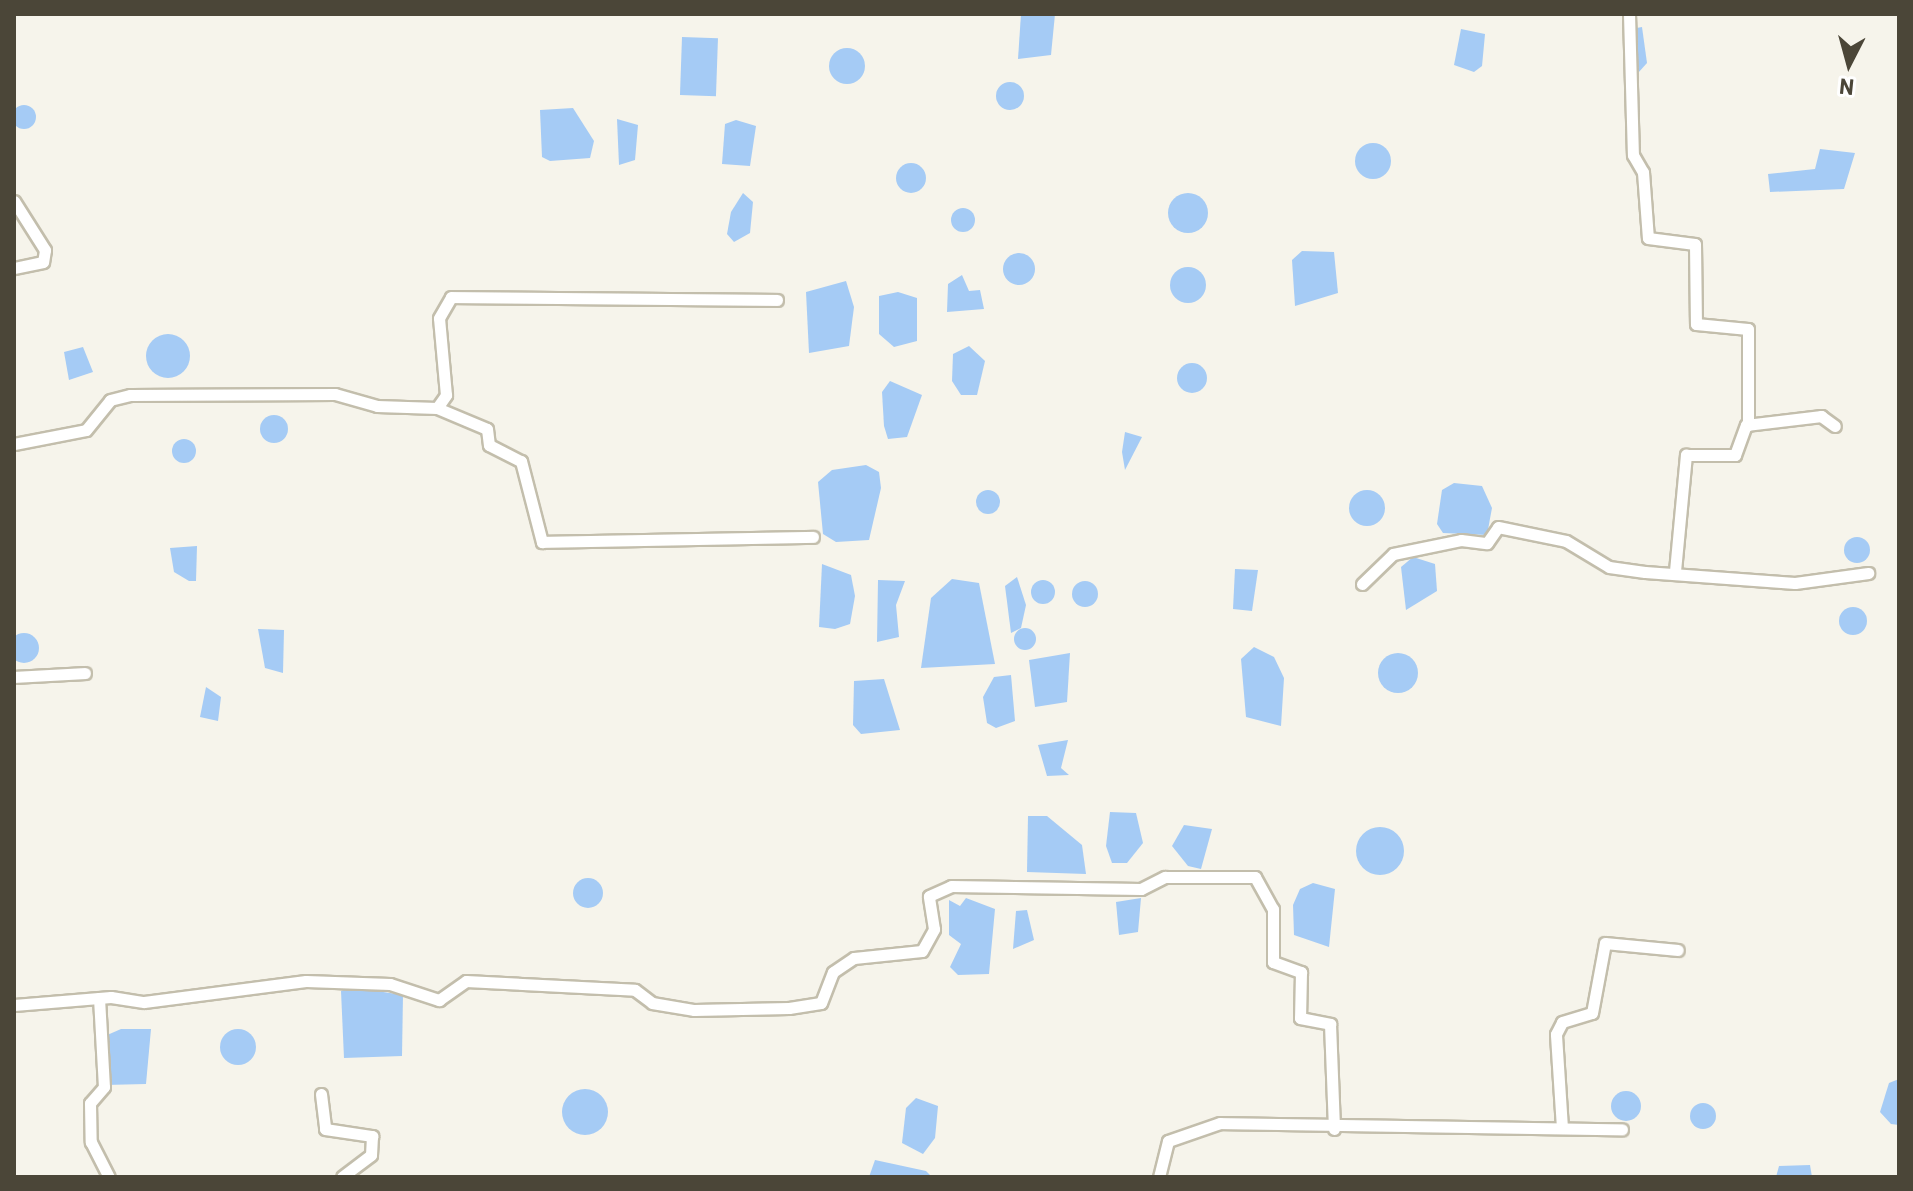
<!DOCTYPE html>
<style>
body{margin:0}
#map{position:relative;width:1913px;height:1191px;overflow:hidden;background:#f6f4eb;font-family:Barlow,sans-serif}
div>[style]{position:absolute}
.water>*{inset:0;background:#a5cbf5;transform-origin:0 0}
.round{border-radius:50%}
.roads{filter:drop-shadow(2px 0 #c3beac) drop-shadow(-2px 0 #c3beac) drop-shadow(0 2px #c3beac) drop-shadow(0 -2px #c3beac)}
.minor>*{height:11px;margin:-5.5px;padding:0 5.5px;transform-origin:5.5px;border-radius:5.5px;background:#fff}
span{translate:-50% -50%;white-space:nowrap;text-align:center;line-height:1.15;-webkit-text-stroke:7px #fff;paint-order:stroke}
.frame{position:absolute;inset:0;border:16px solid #4b4638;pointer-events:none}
.north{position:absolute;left:1809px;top:24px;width:80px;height:80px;-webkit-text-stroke:6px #fff;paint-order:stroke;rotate:186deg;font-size:22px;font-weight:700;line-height:32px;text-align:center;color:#4b4638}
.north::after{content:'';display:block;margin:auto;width:28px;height:36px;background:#4b4638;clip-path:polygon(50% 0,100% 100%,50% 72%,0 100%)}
</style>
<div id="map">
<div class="water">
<div style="clip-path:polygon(1021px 14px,1055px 14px,1051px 55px,1018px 59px)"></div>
<div style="clip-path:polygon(1642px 27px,1647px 63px,1638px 73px,1629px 70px,1631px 29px)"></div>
<div style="clip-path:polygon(1461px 29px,1485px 34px,1482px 66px,1474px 72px,1454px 65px)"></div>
<div style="left:682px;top:37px;width:36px;height:58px;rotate:2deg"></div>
<div class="round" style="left:829px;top:48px;width:36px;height:36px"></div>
<div class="round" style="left:996px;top:82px;width:28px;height:28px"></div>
<div class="round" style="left:12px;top:105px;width:24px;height:24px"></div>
<div style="clip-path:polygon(573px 108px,594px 141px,590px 158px,550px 161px,542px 157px,540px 110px)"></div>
<div style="clip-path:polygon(617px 119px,638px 125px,635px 160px,619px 165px)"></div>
<div style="clip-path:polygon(736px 120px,756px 126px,750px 166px,722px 164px,725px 124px)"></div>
<div class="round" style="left:1355px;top:143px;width:36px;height:36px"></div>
<div style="clip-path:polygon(1820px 149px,1855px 153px,1844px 189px,1770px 192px,1768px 174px,1815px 169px)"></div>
<div class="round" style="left:896px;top:163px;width:30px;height:30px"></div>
<div class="round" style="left:1168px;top:193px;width:40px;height:40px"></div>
<div style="clip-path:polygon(743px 193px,753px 202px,750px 233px,734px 242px,727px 234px,731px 212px)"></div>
<div class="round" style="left:951px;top:208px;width:24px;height:24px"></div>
<div style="clip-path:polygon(1302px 251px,1334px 252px,1338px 293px,1295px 306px,1292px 260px)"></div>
<div class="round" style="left:1003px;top:253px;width:32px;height:32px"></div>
<div class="round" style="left:1170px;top:267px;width:36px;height:36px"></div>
<div style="clip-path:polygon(962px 275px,969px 291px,980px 290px,984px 309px,947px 312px,948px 284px)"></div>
<div style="clip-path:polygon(846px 281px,854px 307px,849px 346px,809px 353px,806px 292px)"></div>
<div style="clip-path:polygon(898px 292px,917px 298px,917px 341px,894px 347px,879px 334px,879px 296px)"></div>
<div class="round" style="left:146px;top:334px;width:44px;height:44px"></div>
<div style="clip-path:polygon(969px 346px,985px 361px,977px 395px,961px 395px,952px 381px,953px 354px)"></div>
<div style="clip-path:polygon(83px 347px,93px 372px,69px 380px,64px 352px)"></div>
<div class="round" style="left:1177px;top:363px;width:30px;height:30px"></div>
<div style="clip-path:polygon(890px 381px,922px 395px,907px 437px,888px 439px,884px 426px,882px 392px)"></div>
<div class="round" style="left:260px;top:415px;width:28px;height:28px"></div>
<div style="clip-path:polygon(1125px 432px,1142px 437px,1125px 470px,1122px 452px)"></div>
<div class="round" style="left:172px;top:439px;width:24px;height:24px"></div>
<div style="clip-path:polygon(866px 465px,879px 472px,881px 488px,869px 540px,836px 542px,823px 534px,818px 482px,832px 470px)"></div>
<div style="clip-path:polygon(1454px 483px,1482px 486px,1492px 508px,1487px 535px,1443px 533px,1437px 524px,1442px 490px)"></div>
<div class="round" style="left:1349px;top:490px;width:36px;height:36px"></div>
<div class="round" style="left:976px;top:490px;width:24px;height:24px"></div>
<div class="round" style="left:1844px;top:537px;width:26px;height:26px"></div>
<div style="clip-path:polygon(197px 546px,196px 581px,189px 581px,174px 572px,170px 548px)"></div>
<div style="clip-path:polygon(1413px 557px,1435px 564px,1437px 591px,1406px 610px,1401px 567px)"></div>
<div style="clip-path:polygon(822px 564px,851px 575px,855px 596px,850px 624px,835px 629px,819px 627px)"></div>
<div style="clip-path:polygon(1235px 569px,1258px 570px,1252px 611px,1233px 609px)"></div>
<div style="clip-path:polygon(1017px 577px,1026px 605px,1021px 628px,1011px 633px,1005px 586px)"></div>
<div style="clip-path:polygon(952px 579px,979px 583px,995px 664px,921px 668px,931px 598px)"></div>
<div style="clip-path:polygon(878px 580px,905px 581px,896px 605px,899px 637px,877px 642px)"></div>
<div class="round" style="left:1031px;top:580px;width:24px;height:24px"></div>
<div class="round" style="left:1072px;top:581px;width:26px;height:26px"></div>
<div class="round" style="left:1839px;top:607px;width:28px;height:28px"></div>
<div class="round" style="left:1014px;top:628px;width:22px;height:22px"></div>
<div style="clip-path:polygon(258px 629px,284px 630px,283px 673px,265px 668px)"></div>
<div class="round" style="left:9px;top:633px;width:30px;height:30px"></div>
<div style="clip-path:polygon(1254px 647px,1274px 657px,1284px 678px,1281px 726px,1246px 717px,1241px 659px)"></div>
<div style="clip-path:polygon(1070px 653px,1067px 702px,1035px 707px,1029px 660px)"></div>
<div class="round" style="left:1378px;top:653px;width:40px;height:40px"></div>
<div style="clip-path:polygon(1011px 675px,1015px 721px,996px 728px,987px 723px,983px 697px,994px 677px)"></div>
<div style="clip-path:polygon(884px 679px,900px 730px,861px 734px,853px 725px,854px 681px)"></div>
<div style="clip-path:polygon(206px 687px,221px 697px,218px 721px,200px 717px)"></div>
<div style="clip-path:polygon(1068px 740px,1061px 768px,1069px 775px,1047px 776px,1038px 745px)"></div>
<div style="clip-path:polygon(1110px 812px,1136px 813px,1143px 843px,1127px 863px,1112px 863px,1106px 846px)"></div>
<div style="clip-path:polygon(1028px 816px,1047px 816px,1082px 845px,1086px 874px,1027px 872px)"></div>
<div style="clip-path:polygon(1184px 825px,1212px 829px,1201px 869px,1188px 866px,1172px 846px)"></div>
<div class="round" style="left:1356px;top:827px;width:48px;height:48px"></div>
<div class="round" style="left:573px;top:878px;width:30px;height:30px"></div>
<div style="clip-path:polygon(1313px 883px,1335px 889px,1329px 947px,1294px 935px,1293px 905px,1300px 889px)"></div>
<div style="clip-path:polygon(966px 898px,995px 909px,989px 974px,958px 975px,950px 967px,961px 944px,949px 935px,949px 900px,960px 906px)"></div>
<div style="clip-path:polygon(1141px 898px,1138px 932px,1119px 935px,1116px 902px)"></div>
<div style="clip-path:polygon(1027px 910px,1034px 940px,1013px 949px,1016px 911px)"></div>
<div style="clip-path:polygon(350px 987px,403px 995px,402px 1056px,344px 1058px,341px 991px)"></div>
<div style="clip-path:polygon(121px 1029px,151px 1029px,146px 1084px,105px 1085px,105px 1036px)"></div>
<div class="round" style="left:220px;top:1029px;width:36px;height:36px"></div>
<div style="clip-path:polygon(1899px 1079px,1899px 1125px,1891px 1124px,1880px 1112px,1889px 1083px)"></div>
<div class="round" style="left:562px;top:1089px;width:46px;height:46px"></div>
<div class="round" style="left:1611px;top:1091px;width:30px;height:30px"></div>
<div style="clip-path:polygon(916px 1098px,938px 1106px,935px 1138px,923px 1154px,902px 1143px,906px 1108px)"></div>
<div class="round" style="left:1690px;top:1103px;width:26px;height:26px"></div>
<div style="clip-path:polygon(875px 1160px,926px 1171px,932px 1177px,869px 1177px)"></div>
<div style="clip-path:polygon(1810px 1165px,1812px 1177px,1776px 1177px,1779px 1166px)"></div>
</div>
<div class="roads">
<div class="minor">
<div style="left:1629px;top:14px;width:141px;rotate:88.4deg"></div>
<div style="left:1633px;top:155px;width:20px;rotate:60deg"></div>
<div style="left:1643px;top:172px;width:66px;rotate:85.7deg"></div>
<div style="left:1648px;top:238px;width:47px;rotate:7.3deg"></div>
<div style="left:1695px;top:244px;width:80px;rotate:89.3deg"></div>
<div style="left:1696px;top:324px;width:52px;rotate:5.5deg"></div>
<div style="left:1748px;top:329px;width:96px;rotate:90deg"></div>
<div style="left:14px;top:201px;width:58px;rotate:57.7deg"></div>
<div style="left:45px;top:250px;width:12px;rotate:99deg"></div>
<div style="left:43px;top:262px;width:30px;rotate:168deg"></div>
<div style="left:437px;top:408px;width:54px;rotate:22.8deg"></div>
<div style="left:487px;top:429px;width:16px;rotate:83deg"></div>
<div style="left:489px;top:445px;width:36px;rotate:27deg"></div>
<div style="left:521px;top:461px;width:84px;rotate:75.5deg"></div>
<div style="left:542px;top:542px;width:271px;rotate:-1.1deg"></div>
<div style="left:14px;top:444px;width:73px;rotate:-11deg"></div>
<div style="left:86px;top:430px;width:38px;rotate:-51deg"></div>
<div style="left:110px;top:400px;width:21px;rotate:-14deg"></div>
<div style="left:130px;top:395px;width:205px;rotate:-0.3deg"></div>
<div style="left:335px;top:394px;width:44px;rotate:15.9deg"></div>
<div style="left:377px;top:406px;width:60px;rotate:1.9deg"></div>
<div style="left:437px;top:408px;width:16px;rotate:-55deg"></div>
<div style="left:446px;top:395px;width:77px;rotate:-95.2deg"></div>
<div style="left:439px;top:318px;width:24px;rotate:-60deg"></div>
<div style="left:451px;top:297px;width:326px;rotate:0.5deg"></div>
<div style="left:1675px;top:571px;width:117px;rotate:-84.6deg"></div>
<div style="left:1686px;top:455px;width:49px"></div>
<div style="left:1735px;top:455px;width:32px;rotate:-70deg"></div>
<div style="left:1746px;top:425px;width:76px;rotate:-6.8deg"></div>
<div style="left:1821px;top:416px;width:17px;rotate:36deg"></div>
<div style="left:1362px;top:584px;width:43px;rotate:-44.1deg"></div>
<div style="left:1393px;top:554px;width:69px;rotate:-11.6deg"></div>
<div style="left:1461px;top:540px;width:26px;rotate:7deg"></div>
<div style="left:1487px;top:543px;width:19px;rotate:-55deg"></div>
<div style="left:1498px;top:527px;width:69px;rotate:11.6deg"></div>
<div style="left:1566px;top:541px;width:50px;rotate:31.2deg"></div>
<div style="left:1609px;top:567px;width:36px;rotate:8deg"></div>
<div style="left:1645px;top:572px;width:150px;rotate:4.2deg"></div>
<div style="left:1795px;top:583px;width:74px;rotate:-7.8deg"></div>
<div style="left:14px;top:677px;width:71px;rotate:-3.2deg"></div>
<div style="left:99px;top:998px;width:89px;rotate:86.8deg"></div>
<div style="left:104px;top:1087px;width:21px;rotate:131deg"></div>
<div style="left:90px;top:1103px;width:39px;rotate:89deg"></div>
<div style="left:91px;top:1142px;width:39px;rotate:63deg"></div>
<div style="left:14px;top:1005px;width:97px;rotate:-4.7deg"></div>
<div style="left:111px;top:997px;width:33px;rotate:9deg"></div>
<div style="left:144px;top:1002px;width:163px;rotate:-7.4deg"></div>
<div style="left:306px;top:981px;width:84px;rotate:2deg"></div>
<div style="left:390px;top:984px;width:52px;rotate:18.1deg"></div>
<div style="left:439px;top:1000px;width:33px;rotate:-35deg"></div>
<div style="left:466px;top:981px;width:169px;rotate:3deg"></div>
<div style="left:635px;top:990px;width:21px;rotate:37deg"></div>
<div style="left:652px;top:1003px;width:43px;rotate:9.5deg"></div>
<div style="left:694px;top:1010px;width:95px;rotate:-1.2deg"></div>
<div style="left:789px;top:1008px;width:32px;rotate:-9deg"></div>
<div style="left:821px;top:1003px;width:33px;rotate:-69deg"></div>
<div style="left:833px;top:972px;width:25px;rotate:-34deg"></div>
<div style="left:854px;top:958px;width:68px;rotate:-5.9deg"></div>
<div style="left:922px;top:951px;width:25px;rotate:-61deg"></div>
<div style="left:934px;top:929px;width:33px;rotate:-99deg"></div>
<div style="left:929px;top:896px;width:24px;rotate:-24deg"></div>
<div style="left:951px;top:886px;width:190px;rotate:0.9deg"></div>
<div style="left:1141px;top:889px;width:27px;rotate:-27deg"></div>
<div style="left:1165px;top:877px;width:90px"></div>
<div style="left:1255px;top:877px;width:37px;rotate:61deg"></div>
<div style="left:1273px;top:909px;width:53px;rotate:90deg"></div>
<div style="left:1273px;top:962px;width:30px;rotate:20deg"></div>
<div style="left:1301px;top:972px;width:46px;rotate:91.2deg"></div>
<div style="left:1300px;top:1018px;width:31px;rotate:11deg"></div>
<div style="left:1330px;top:1024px;width:105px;rotate:87.8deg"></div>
<div style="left:321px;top:1094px;width:35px;rotate:83deg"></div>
<div style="left:325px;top:1129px;width:48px;rotate:8.5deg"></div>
<div style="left:372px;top:1136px;width:19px;rotate:93deg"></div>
<div style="left:371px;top:1155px;width:36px;rotate:143deg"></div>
<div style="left:1562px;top:1128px;width:94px;rotate:-93.7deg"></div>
<div style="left:1556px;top:1034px;width:13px;rotate:-63deg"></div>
<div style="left:1562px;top:1022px;width:31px;rotate:-17deg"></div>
<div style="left:1592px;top:1013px;width:71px;rotate:-79.5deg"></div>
<div style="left:1605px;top:943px;width:73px;rotate:5.5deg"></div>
<div style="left:1159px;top:1177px;width:37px;rotate:-76deg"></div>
<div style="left:1168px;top:1141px;width:55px;rotate:-19.1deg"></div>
<div style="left:1220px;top:1123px;width:402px;rotate:0.9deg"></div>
</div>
</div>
<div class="frame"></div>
<div class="north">N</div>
</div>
